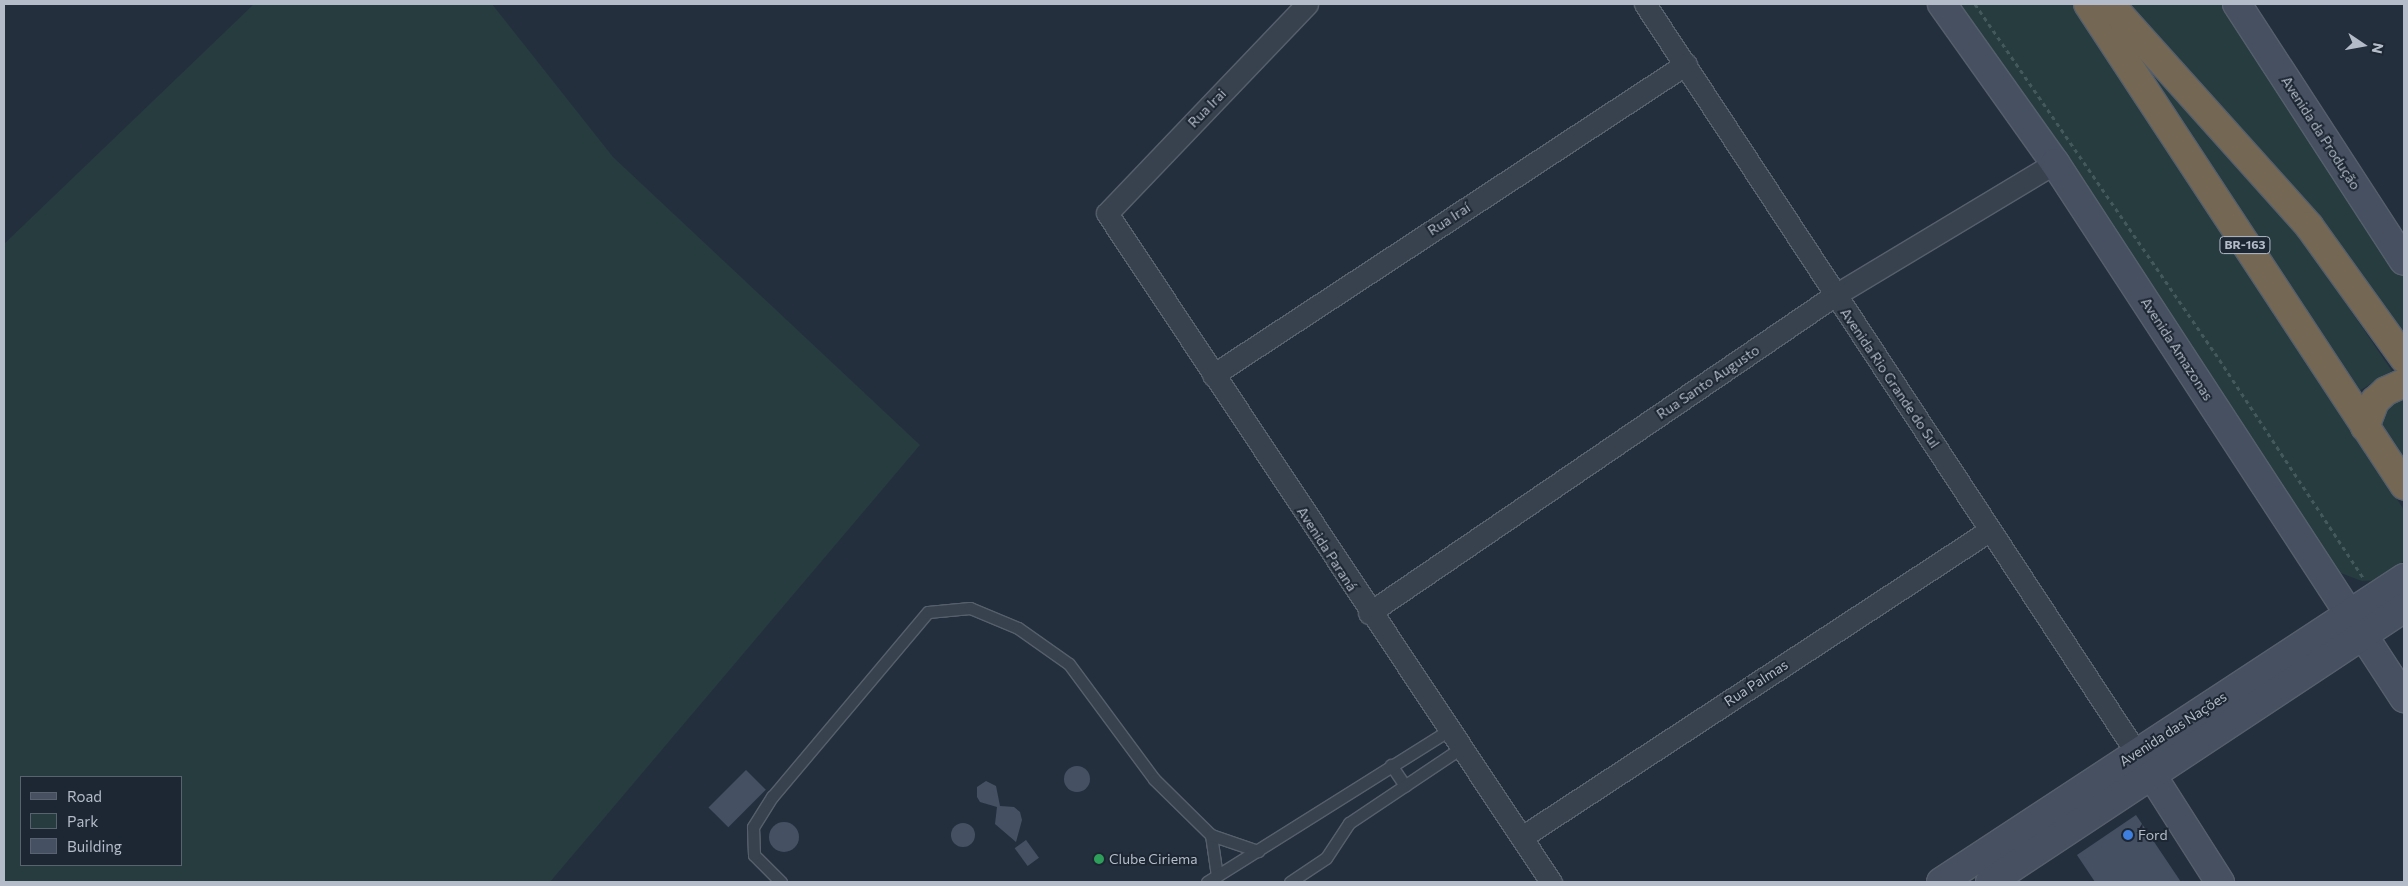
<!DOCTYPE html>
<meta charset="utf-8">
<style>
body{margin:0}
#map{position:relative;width:2408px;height:886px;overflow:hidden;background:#242f3e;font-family:Commissioner,sans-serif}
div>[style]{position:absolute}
.green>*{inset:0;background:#263c3f}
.building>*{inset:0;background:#455162;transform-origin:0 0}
.round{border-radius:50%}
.path>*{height:3px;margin-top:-1.5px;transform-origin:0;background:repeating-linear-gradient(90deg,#44595c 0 4px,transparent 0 8px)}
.roads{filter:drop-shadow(1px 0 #565f6c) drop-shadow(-1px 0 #565f6c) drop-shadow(0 1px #565f6c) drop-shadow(0 -1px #565f6c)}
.lane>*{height:11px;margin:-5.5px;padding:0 5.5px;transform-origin:5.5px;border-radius:5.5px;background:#38414e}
.street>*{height:21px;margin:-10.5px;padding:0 10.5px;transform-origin:10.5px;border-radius:10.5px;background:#38414e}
.secondary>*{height:28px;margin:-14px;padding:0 14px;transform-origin:14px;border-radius:14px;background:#465061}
.highway>*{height:28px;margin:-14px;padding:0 14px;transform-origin:14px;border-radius:14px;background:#746855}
.dots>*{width:14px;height:14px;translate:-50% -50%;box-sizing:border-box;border:2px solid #1d2633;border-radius:50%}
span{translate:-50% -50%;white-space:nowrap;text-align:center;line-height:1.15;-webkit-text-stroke:4px #1d2633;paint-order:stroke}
.shield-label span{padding:1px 4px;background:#1d2633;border:1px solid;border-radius:4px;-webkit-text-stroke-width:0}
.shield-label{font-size:12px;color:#b4bcc9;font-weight:700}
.street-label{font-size:14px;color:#b4bcc9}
.poi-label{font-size:14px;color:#b4bcc9}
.left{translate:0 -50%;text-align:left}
.frame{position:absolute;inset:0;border:5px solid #b4bcc9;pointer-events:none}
.legend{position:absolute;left:20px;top:776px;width:162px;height:90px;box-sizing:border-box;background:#1d2633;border:1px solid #59626f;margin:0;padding:6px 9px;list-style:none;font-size:15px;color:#b4bcc9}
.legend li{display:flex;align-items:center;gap:10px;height:25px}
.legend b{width:25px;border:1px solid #59626f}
.north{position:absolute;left:2338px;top:20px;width:50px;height:50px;-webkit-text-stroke:4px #1d2633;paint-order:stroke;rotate:102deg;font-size:14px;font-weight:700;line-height:20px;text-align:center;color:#b4bcc9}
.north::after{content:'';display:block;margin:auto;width:18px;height:22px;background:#b4bcc9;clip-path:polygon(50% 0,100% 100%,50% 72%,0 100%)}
</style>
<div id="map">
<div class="green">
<div style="clip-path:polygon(evenodd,254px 4px,492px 4px,613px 157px,920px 445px,550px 882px,4px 882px,4px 244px,254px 4px,181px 777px,181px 865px,21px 865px,21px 777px,181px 777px)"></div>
<div style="clip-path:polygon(1959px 4px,2079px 4px,2404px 510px,2404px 560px,2392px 574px,2382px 580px,2362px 581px,2335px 571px,2067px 158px)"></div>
<div style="clip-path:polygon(2128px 4px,2223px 4px,2404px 276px,2404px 345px)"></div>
<div style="clip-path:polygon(2129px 39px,2309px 249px,2392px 371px,2359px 391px,2127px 42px)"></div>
<div style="clip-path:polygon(2404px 393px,2404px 462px,2381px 428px,2381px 415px)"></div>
</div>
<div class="building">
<div class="round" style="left:1064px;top:766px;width:26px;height:26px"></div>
<div style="left:746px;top:770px;width:28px;height:53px;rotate:45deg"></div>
<div style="clip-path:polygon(986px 781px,996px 786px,1000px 806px,1014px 807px,1020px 812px,1022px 820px,1016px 842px,995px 824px,997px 807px,980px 802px,977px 797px,977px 787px)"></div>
<div style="clip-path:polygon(2136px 815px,2181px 882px,2095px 882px,2077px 855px)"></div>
<div class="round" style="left:769px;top:822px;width:30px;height:30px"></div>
<div class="round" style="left:951px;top:823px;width:24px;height:24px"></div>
<div style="left:1026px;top:840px;width:22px;height:14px;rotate:54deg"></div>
</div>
<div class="path">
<div style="left:1975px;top:4px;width:424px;rotate:55.5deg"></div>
<div style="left:2215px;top:353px;width:271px;rotate:56.6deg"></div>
</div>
<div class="roads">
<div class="lane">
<div style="left:1391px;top:765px;width:25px;rotate:56deg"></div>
<div style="left:1211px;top:835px;width:41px;rotate:81.7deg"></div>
<div style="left:781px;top:882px;width:38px;rotate:-135deg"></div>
<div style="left:754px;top:855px;width:28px;rotate:-92deg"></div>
<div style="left:753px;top:827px;width:36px;rotate:-58deg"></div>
<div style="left:772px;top:797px;width:242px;rotate:-49.9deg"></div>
<div style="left:928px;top:612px;width:42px;rotate:-5.4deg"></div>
<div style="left:970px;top:608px;width:52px;rotate:22.6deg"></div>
<div style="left:1018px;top:628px;width:62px;rotate:35.2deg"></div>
<div style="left:1069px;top:664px;width:143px;rotate:53.5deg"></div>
<div style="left:1154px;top:779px;width:80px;rotate:44.5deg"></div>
<div style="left:1211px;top:835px;width:50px;rotate:18.8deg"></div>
<div style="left:1207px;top:882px;width:286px;rotate:-32.1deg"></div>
<div style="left:1290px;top:882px;width:43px;rotate:-33.7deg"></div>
<div style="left:1326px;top:858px;width:42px;rotate:-56.7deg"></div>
<div style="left:1349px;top:823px;width:135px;rotate:-33.8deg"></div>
</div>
<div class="street">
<div style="left:1307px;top:4px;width:289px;rotate:133.7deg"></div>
<div style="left:1107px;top:213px;width:803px;rotate:56.43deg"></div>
<div style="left:1645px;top:4px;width:895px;rotate:56.72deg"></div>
<div style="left:1213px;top:375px;width:566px;rotate:-33.33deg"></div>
<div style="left:1369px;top:613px;width:564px;rotate:-34.31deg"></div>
<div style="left:1835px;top:295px;width:257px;rotate:-31deg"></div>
<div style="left:1522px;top:837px;width:560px;rotate:-33.26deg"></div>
</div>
<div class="secondary">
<div style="left:1942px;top:4px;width:195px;rotate:54.6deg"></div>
<div style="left:2055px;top:163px;width:639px;rotate:56.88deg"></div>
<div style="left:2237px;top:4px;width:306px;rotate:57deg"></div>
<div style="left:2153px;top:777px;width:125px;rotate:57.5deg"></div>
<div style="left:1941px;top:882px;width:554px;rotate:-33.29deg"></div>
<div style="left:1990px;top:882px;width:496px;rotate:-33.5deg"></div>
</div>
<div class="highway">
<div style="left:2088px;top:4px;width:576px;rotate:56.7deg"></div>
<div style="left:2110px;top:4px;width:298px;rotate:48.1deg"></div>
<div style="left:2309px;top:226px;width:163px;rotate:54.3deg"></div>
<div style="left:2365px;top:427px;width:28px;rotate:-69deg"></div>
<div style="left:2375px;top:401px;width:15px;rotate:-42deg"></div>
<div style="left:2386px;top:391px;width:20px;rotate:-24deg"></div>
</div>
</div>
<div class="dots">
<div style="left:2128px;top:835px;background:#3f7fe0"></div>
<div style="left:1099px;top:859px;background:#2e9e5b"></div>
</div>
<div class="shield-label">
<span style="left:2245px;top:245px">BR-163</span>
</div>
<div class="street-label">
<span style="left:1207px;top:108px;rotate:-46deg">Rua Irai</span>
<span style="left:2321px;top:133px;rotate:57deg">Avenida da Produção</span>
<span style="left:1449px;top:219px;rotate:-33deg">Rua Iraí</span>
<span style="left:2177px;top:349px;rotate:57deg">Avenida Amazonas</span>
<span style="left:1890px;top:378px;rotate:56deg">Avenida Rio Grande do Sul</span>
<span style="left:1708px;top:382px;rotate:-34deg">Rua Santo Augusto</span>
<span style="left:1327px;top:549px;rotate:57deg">Avenida Paraná</span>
<span style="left:1756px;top:683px;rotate:-33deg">Rua Palmas</span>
<span style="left:2173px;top:729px;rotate:-33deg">Avenida das Nações</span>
</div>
<div class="poi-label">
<span class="left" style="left:2138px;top:835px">Ford</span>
<span class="left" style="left:1109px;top:859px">Clube Ciriema</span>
</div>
<div class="frame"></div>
<ul class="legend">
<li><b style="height:6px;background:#465061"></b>Road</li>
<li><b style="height:14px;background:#263c3f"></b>Park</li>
<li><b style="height:14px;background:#455162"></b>Building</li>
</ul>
<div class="north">N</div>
</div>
